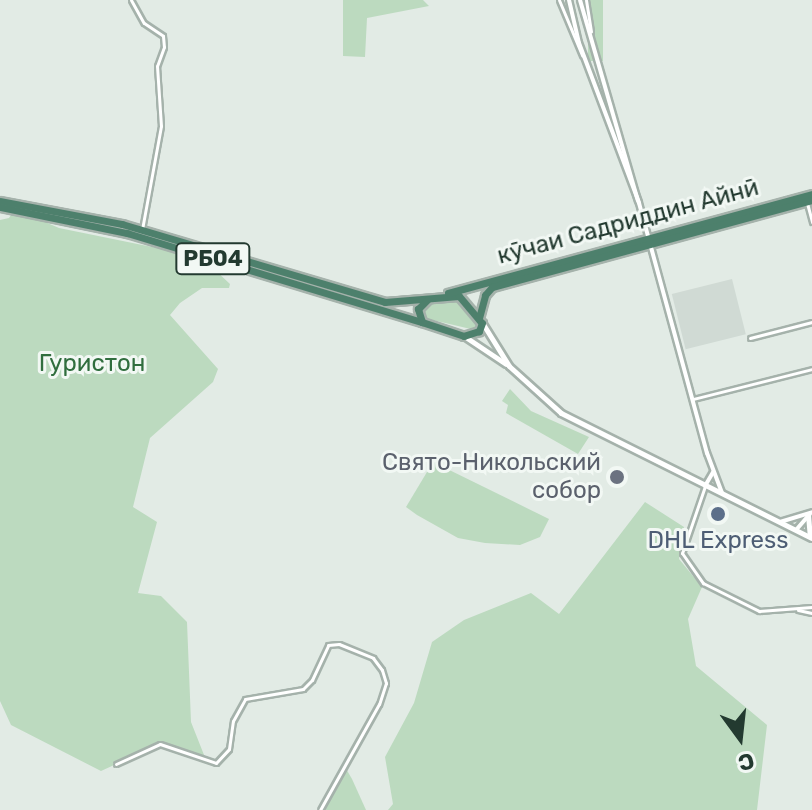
<!DOCTYPE html>
<meta charset="utf-8">
<style>
body{margin:0}
#map{position:relative;width:812px;height:810px;overflow:hidden;background:#e2ebe5;font-family:Rubik,sans-serif}
div>[style]{position:absolute}
.built>*{inset:0;background:#d0dad4;transform-origin:0 0}
.green>*{inset:0;background:#bcdabf;transform-origin:0 0}
.roads{filter:drop-shadow(2px 0 #a5b2ab) drop-shadow(-2px 0 #a5b2ab) drop-shadow(0 2px #a5b2ab) drop-shadow(0 -2px #a5b2ab)}
.minor>*{height:3px;margin:-1.5px;padding:0 1.5px;transform-origin:1.5px;border-radius:1.5px;background:#fff}
.tertiary>*{height:4px;margin:-2px;padding:0 2px;transform-origin:2px;border-radius:2px;background:#fff}
.secondary>*{height:5px;margin:-2.5px;padding:0 2.5px;transform-origin:2.5px;border-radius:2.5px;background:#fff}
.trunk>*{height:7px;margin:-3.5px;padding:0 3.5px;transform-origin:3.5px;border-radius:3.5px;background:#4d806c}
.dots>*{width:22px;height:22px;translate:-50% -50%;box-sizing:border-box;border:4px solid #f2f8f4;border-radius:50%}
span{translate:-50% -50%;white-space:nowrap;text-align:center;line-height:1.15;-webkit-text-stroke:6px #f2f8f4;paint-order:stroke}
.shield-label span{padding:2px 6px;background:#f2f8f4;border:2px solid;border-radius:6px;-webkit-text-stroke-width:0}
.shield-label{font-size:22px;color:#233a30;font-weight:700}
.street-label{font-size:24px;color:#233a30}
.park-label{font-size:24px;color:#306e3e}
.worship-label{font-size:24px;color:#5b616d}
.right{translate:-100% -50%;text-align:right}
.service-label{font-size:24px;color:#4e5e75}
.north{position:absolute;left:700px;top:698px;width:80px;height:80px;-webkit-text-stroke:6px #f2f8f4;paint-order:stroke;rotate:165deg;font-size:22px;font-weight:700;line-height:32px;text-align:center;color:#233a30}
.north::after{content:'';display:block;margin:auto;width:28px;height:36px;background:#233a30;clip-path:polygon(50% 0,100% 100%,50% 72%,0 100%)}
</style>
<div id="map">
<div class="built">
<div style="left:732px;top:279px;width:57px;height:62px;rotate:76deg"></div>
</div>
<div class="green">
<div style="clip-path:polygon(343px 0,423px 0,429px 6px,367px 18px,365px 57px,343px 56px)"></div>
<div style="left:588px;top:0;width:15px;height:61px"></div>
<div style="clip-path:polygon(15px 209px,59px 228px,216px 260px,214px 269px,230px 284px,229px 288px,202px 288px,180px 303px,170px 315px,218px 369px,213px 382px,150px 438px,133px 507px,157px 522px,138px 593px,161px 596px,187px 622px,191px 722px,206px 760px,158px 745px,101px 771px,11px 725px,0 701px,0 220px,9px 218px)"></div>
<div style="clip-path:polygon(455px 297px,478px 322px,475px 330px,424px 318px,424px 304px)"></div>
<div style="clip-path:polygon(510px 389px,531px 411px,589px 437px,578px 454px,506px 413px,508px 405px,502px 401px)"></div>
<div style="clip-path:polygon(433px 462px,549px 519px,540px 537px,520px 545px,485px 543px,458px 538px,417px 515px,406px 507px)"></div>
<div style="clip-path:polygon(645px 502px,684px 527px,679px 559px,702px 587px,688px 619px,696px 666px,767px 725px,757px 810px,388px 810px,393px 804px,385px 757px,414px 703px,432px 642px,464px 620px,531px 593px,559px 614px)"></div>
<div style="clip-path:polygon(345px 767px,352px 779px,366px 810px,324px 810px)"></div>
</div>
<div class="roads">
<div class="minor">
<div style="left:131px;top:0;width:26px;rotate:61deg"></div>
<div style="left:144px;top:23px;width:23px;rotate:34deg"></div>
<div style="left:163px;top:36px;width:11px;rotate:85deg"></div>
<div style="left:164px;top:47px;width:20px;rotate:110deg"></div>
<div style="left:157px;top:66px;width:60px;rotate:86.2deg"></div>
<div style="left:161px;top:126px;width:106px;rotate:100.4deg"></div>
<div style="left:559px;top:0;width:60px;rotate:67.3deg"></div>
<div style="left:586px;top:0;width:32px;rotate:81deg"></div>
<div style="left:807px;top:203px;width:20px;rotate:75deg"></div>
<div style="left:750px;top:338px;width:64px;rotate:-14.5deg"></div>
<div style="left:693px;top:399px;width:123px;rotate:-14.1deg"></div>
<div style="left:705px;top:486px;width:71px;rotate:108.9deg"></div>
<div style="left:682px;top:553px;width:37px;rotate:55deg"></div>
<div style="left:703px;top:583px;width:63px;rotate:26.6deg"></div>
<div style="left:759px;top:611px;width:53px;rotate:-4.3deg"></div>
<div style="left:798px;top:610px;width:14px;rotate:12deg"></div>
<div style="left:116px;top:764px;width:48px;rotate:-24.4deg"></div>
<div style="left:160px;top:744px;width:59px;rotate:18.7deg"></div>
<div style="left:216px;top:763px;width:19px;rotate:-47deg"></div>
<div style="left:229px;top:749px;width:28px;rotate:-82deg"></div>
<div style="left:233px;top:721px;width:25px;rotate:-61deg"></div>
<div style="left:245px;top:699px;width:59px;rotate:-9.8deg"></div>
<div style="left:303px;top:689px;width:13px;rotate:-45deg"></div>
<div style="left:312px;top:680px;width:38px;rotate:-65deg"></div>
<div style="left:328px;top:645px;width:11px;rotate:-5deg"></div>
<div style="left:339px;top:644px;width:37px;rotate:22deg"></div>
<div style="left:373px;top:658px;width:15px;rotate:53deg"></div>
<div style="left:382px;top:670px;width:14px;rotate:73deg"></div>
<div style="left:386px;top:683px;width:22px;rotate:108deg"></div>
<div style="left:379px;top:704px;width:121px;rotate:119.1deg"></div>
</div>
<div class="tertiary">
<div style="left:569px;top:0;width:44px;rotate:76.9deg"></div>
<div style="left:579px;top:43px;width:171px;rotate:69.4deg"></div>
<div style="left:639px;top:203px;width:259px;rotate:74.8deg"></div>
<div style="left:707px;top:453px;width:43px;rotate:69.4deg"></div>
<div style="left:580px;top:0;width:209px;rotate:73.9deg"></div>
<div style="left:705px;top:486px;width:16px;rotate:-60deg"></div>
<div style="left:780px;top:522px;width:34px;rotate:-17deg"></div>
<div style="left:796px;top:530px;width:21px;rotate:-49deg"></div>
</div>
<div class="secondary">
<div style="left:483px;top:324px;width:49px;rotate:58.2deg"></div>
<div style="left:509px;top:366px;width:70px;rotate:42.1deg"></div>
<div style="left:561px;top:413px;width:280px;rotate:26.5deg"></div>
<div style="left:464px;top:336px;width:50px;rotate:33.7deg"></div>
<div style="left:808px;top:515px;width:21px;rotate:85deg"></div>
</div>
<div class="trunk">
<div style="left:0;top:201px;width:124px;rotate:10.7deg"></div>
<div style="left:122px;top:224px;width:274px;rotate:16.5deg"></div>
<div style="left:385px;top:302px;width:74px;rotate:-4.6deg"></div>
<div style="left:459px;top:296px;width:35px;rotate:50deg"></div>
<div style="left:482px;top:323px;width:9px;rotate:111deg"></div>
<div style="left:479px;top:331px;width:16px;rotate:162deg"></div>
<div style="left:464px;top:336px;width:44px;rotate:-161.6deg"></div>
<div style="left:422px;top:322px;width:14px;rotate:-107deg"></div>
<div style="left:418px;top:309px;width:14px;rotate:-45deg"></div>
<div style="left:0;top:207px;width:130px;rotate:11.6deg"></div>
<div style="left:127px;top:233px;width:308px;rotate:16.8deg"></div>
<div style="left:448px;top:293px;width:377px;rotate:-15.2deg"></div>
<div style="left:479px;top:318px;width:24px;rotate:-75deg"></div>
<div style="left:485px;top:295px;width:11px;rotate:-49deg"></div>
<div style="left:492px;top:287px;width:332px;rotate:-15.2deg"></div>
</div>
</div>
<div class="dots">
<div style="left:617px;top:477px;background:#6b7280"></div>
<div style="left:718px;top:514px;background:#5c6f8a"></div>
</div>
<div class="shield-label">
<span style="left:213px;top:259px">РБ04</span>
</div>
<div class="street-label">
<span style="left:628px;top:222px;rotate:-15deg">кӯчаи Садриддин Айнӣ</span>
</div>
<div class="park-label">
<span style="left:92px;top:364px">Гуристон</span>
</div>
<div class="worship-label">
<span class="right" style="left:601px;top:477px">Свято-Никольский<br>собор</span>
</div>
<div class="service-label">
<span style="left:718px;top:541px">DHL Express</span>
</div>
<div class="north">С</div>
</div>
